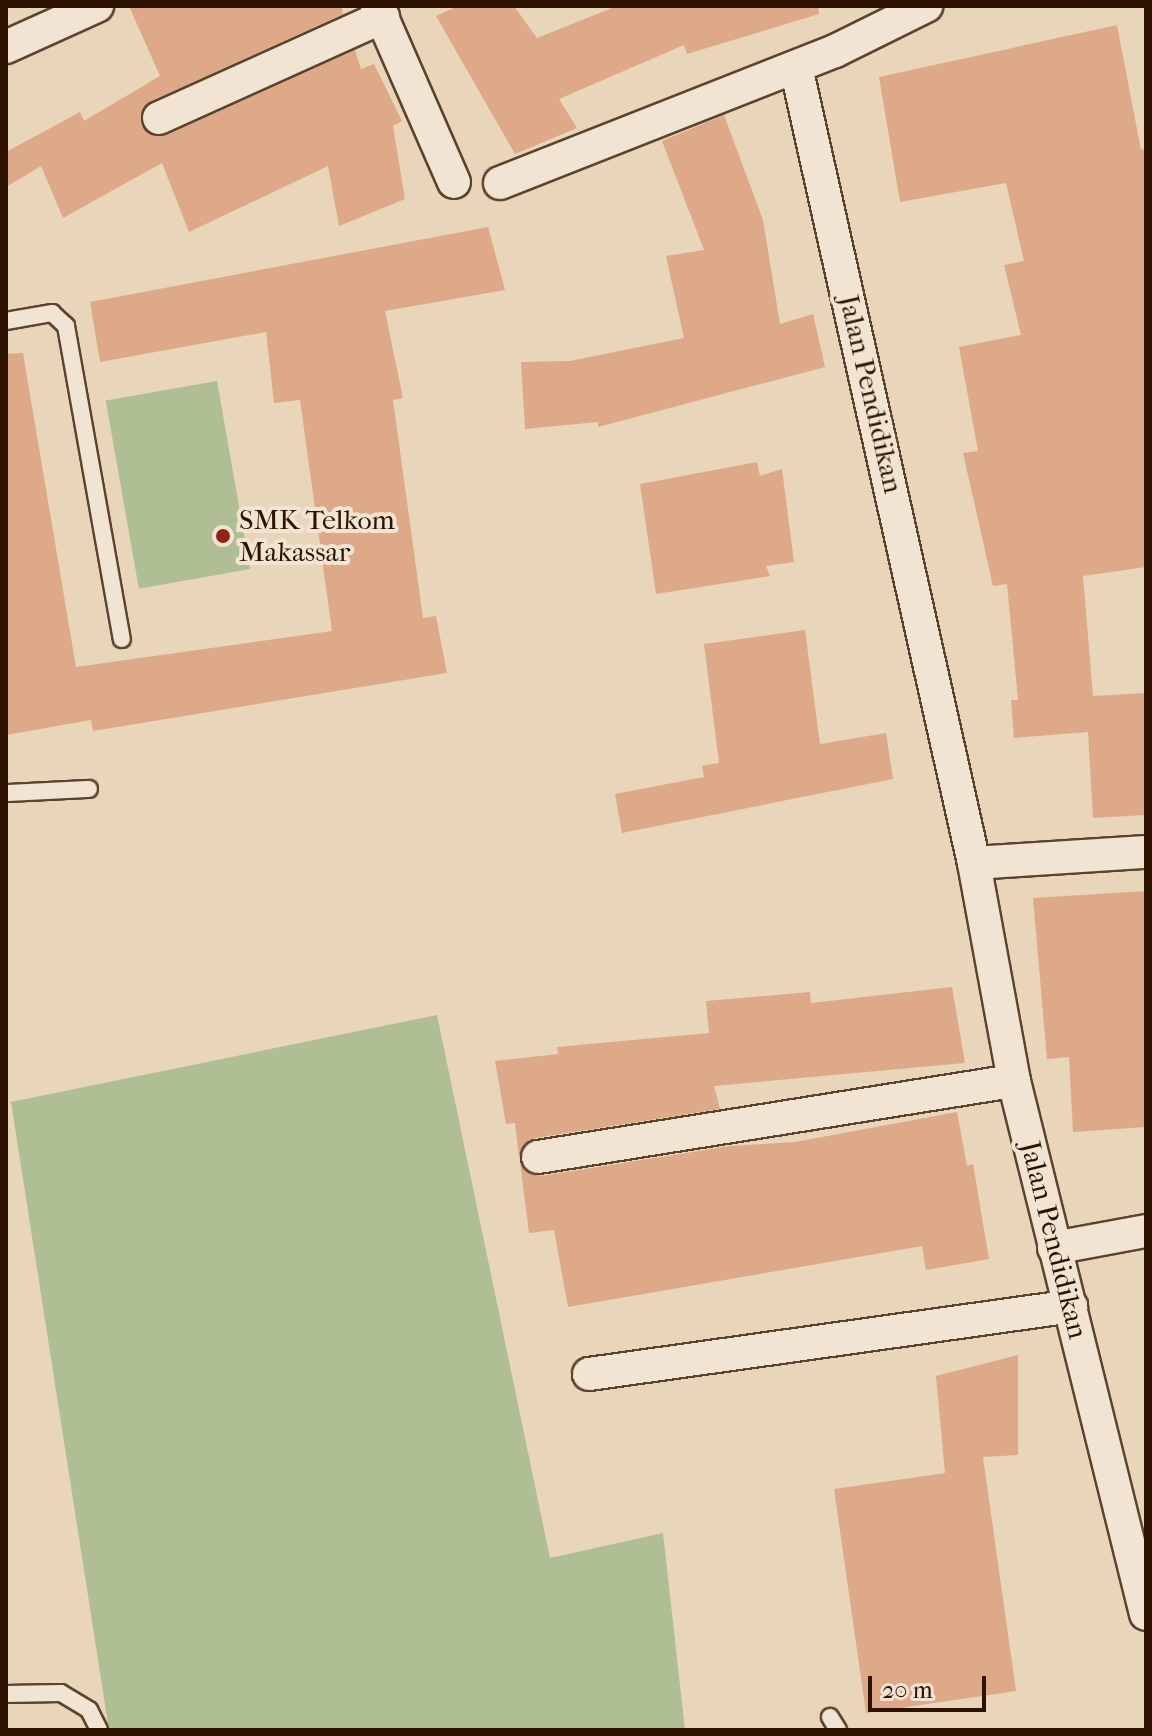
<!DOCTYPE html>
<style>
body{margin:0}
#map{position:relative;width:1152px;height:1736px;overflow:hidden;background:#e9d5b9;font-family:"IM FELL French Canon",serif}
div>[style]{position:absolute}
.green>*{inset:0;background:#b0be94;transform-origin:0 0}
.building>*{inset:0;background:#dda989}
.roads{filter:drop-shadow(2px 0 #5c432e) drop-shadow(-2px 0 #5c432e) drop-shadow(0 2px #5c432e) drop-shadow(0 -2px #5c432e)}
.service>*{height:16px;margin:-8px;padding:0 8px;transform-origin:8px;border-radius:8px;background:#f1e4d2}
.minor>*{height:32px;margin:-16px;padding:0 16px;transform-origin:16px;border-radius:16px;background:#f1e4d2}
.dots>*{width:22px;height:22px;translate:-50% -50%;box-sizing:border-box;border:4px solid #f1e4d2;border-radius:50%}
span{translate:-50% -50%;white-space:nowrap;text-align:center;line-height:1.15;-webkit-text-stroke:8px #f1e4d2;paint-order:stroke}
.street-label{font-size:28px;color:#2d1200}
.poi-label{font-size:28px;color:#2d1200}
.left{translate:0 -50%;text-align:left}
.frame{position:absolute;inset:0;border:8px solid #2d1200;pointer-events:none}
.scale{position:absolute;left:868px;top:1676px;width:118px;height:36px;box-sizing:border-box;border:4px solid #2d1200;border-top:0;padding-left:10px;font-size:24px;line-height:28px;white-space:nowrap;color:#2d1200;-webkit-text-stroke:6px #f1e4d2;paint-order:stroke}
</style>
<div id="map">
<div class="green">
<div style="left:217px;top:381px;width:191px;height:113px;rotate:80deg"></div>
<div style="clip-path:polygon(437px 1015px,550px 1558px,663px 1533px,685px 1730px,109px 1730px,11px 1102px)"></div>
</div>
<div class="building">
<div style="clip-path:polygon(129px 6px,341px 6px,343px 14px,151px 101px,143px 108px,141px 125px,149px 134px,167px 135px,355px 50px,361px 69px,374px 64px,402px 121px,393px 126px,405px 199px,339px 226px,328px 166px,189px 232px,162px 163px,63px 218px,41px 166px,6px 187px,6px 152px,80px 112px,84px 121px,160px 76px)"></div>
<div style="clip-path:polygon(458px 6px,514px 6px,537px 38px,617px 6px,818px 6px,819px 14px,687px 54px,684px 45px,559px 99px,577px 128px,515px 154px,436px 16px)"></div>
<div style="clip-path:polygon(1117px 25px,1141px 150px,1146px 148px,1146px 567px,1083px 576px,1093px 696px,1146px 693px,1146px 815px,1093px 818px,1088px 732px,1014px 738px,1011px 700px,1018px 700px,1007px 584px,993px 586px,963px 453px,978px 451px,959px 347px,1021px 335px,1004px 265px,1024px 261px,1006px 183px,900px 202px,879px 77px)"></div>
<div style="clip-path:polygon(724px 115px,763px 220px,780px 324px,813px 314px,825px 367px,598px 427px,598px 422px,525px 429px,521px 362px,570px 361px,684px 338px,666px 256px,704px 250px,662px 141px)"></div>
<div style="clip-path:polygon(488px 227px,505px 290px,385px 311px,403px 398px,393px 400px,423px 618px,436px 616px,447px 673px,93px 731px,91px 720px,6px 735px,6px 354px,23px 353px,76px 667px,332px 631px,300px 400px,274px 403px,266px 332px,100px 362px,90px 302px)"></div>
<div style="clip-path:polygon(757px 462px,760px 476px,782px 469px,794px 562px,766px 566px,770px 576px,656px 594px,640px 484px)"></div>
<div style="clip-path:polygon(805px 630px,820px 744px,886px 733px,893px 779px,622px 833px,615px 794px,704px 777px,702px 766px,719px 763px,704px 644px)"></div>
<div style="clip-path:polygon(1146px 891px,1146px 1127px,1073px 1132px,1069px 1057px,1047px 1059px,1033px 898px)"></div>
<div style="clip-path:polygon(952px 987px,965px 1063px,714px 1086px,720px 1109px,535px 1138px,519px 1157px,515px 1123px,506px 1124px,495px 1061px,558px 1054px,557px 1047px,709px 1033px,706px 1001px,810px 992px,811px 1003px)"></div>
<div style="clip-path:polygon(957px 1112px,967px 1166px,973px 1164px,989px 1259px,926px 1270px,922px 1246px,568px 1307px,554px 1230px,529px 1233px,520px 1162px,541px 1176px,730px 1146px,795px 1142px)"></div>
<div style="clip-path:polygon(1018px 1355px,1018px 1455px,983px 1457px,1016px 1691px,866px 1713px,834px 1489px,945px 1473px,936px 1376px)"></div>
</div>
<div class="roads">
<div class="service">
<div style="left:6px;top:321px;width:47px;rotate:-9.9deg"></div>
<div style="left:52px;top:313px;width:19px;rotate:43deg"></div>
<div style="left:66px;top:326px;width:318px;rotate:79.9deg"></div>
<div style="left:6px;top:793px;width:83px;rotate:-2.8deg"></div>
<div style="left:6px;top:1694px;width:55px;rotate:-1deg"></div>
<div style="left:61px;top:1693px;width:33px;rotate:31deg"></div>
<div style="left:89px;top:1710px;width:22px;rotate:63deg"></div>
<div style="left:830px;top:1717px;width:15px;rotate:58deg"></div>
</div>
<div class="minor">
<div style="left:377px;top:6px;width:192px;rotate:66.4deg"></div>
<div style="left:6px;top:47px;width:100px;rotate:-24.3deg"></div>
<div style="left:796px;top:67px;width:816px;rotate:77.4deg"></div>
<div style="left:974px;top:863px;width:222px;rotate:79.6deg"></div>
<div style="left:1014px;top:1081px;width:549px;rotate:76.09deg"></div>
<div style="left:159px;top:118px;width:246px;rotate:-24.3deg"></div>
<div style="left:500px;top:183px;width:360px;rotate:-21.5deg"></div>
<div style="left:835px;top:51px;width:102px;rotate:-26.3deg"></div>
<div style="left:974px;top:863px;width:172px;rotate:-3.7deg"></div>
<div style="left:538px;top:1157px;width:482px;rotate:-9.1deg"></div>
<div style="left:1054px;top:1248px;width:94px;rotate:-10.5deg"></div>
<div style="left:589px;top:1374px;width:487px;rotate:-8deg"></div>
</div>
</div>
<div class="dots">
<div style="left:223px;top:536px;background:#8f2418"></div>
</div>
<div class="street-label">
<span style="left:871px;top:394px;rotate:77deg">Jalan Pendidikan</span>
<span style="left:1054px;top:1240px;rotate:76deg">Jalan Pendidikan</span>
</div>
<div class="poi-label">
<span class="left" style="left:239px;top:536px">SMK Telkom<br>Makassar</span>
</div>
<div class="frame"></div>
<div class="scale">20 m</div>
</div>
